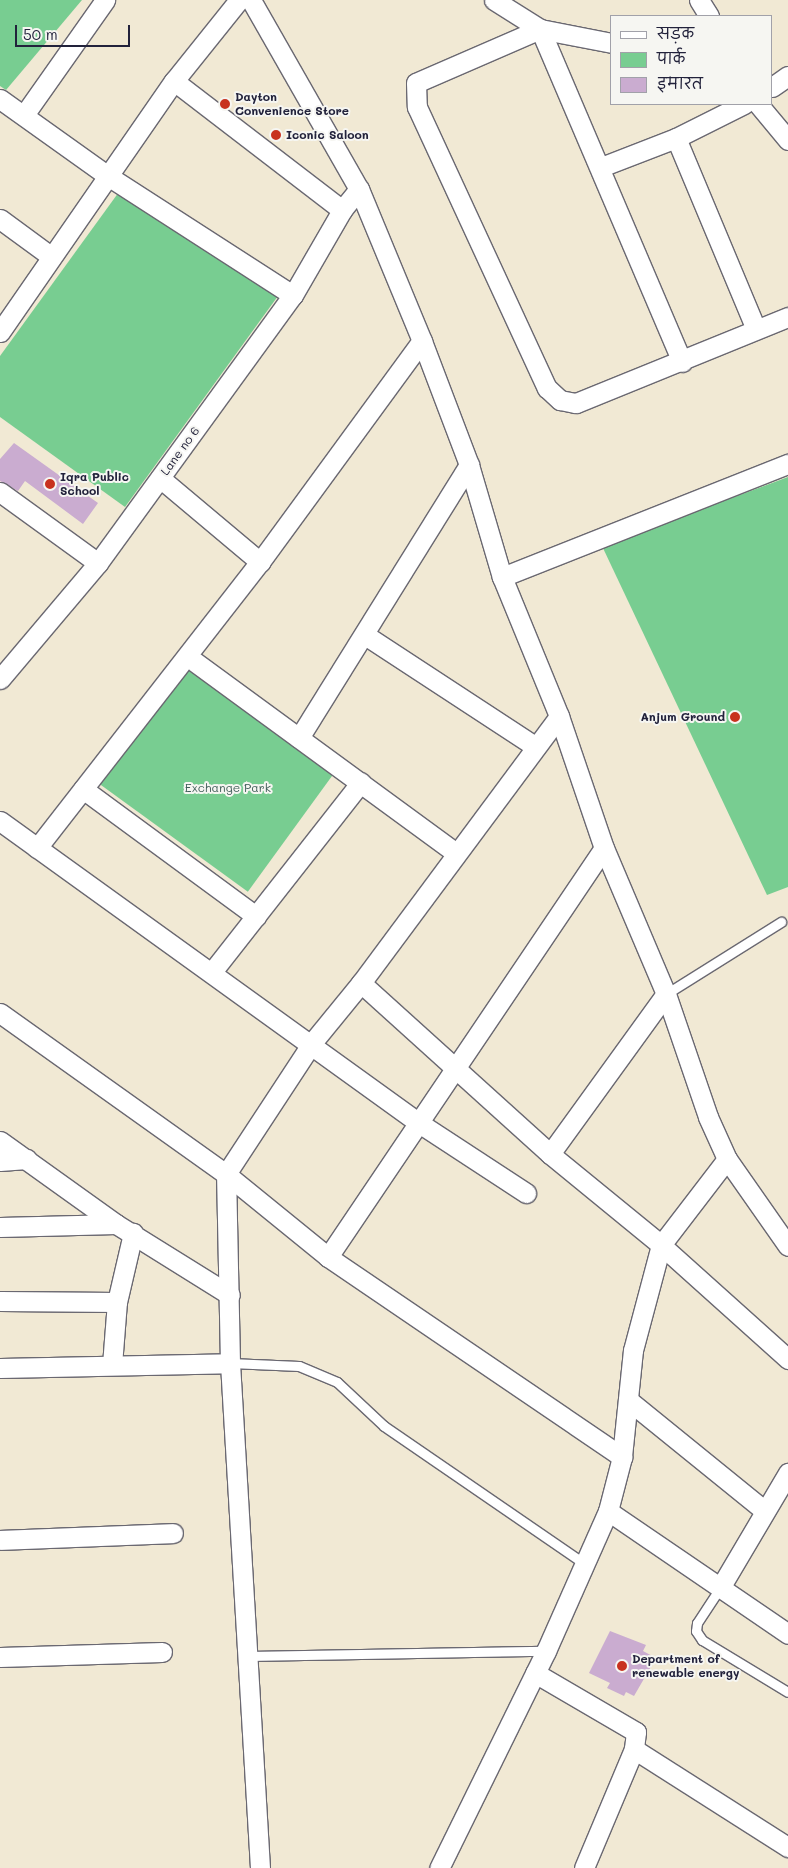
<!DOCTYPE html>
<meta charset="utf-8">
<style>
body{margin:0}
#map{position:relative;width:788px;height:1868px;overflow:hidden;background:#f1e9d4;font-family:Mali,"Playpen Sans Deva",sans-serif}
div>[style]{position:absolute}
.green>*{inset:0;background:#78cd91;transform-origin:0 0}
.building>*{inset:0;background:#caacd0}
.roads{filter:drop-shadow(1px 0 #6a6871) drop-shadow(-1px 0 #6a6871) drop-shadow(0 1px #6a6871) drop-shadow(0 -1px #6a6871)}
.lane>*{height:9px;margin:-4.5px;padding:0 4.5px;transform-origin:4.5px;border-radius:4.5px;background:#fff}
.street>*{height:19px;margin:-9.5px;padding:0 9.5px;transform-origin:9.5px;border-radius:9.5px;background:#fff}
.dots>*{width:14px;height:14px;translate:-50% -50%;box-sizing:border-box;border:2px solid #f6f6f2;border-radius:50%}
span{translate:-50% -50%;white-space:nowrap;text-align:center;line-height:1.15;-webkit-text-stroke:4px #f6f6f2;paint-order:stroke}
.poi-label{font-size:12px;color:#22223b;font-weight:700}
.left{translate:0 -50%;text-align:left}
.right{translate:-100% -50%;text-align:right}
.street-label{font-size:12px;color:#22223b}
.park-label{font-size:12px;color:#405e59}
.legend{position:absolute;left:610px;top:15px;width:162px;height:90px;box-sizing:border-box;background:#f6f6f2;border:1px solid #a1a1a9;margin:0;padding:6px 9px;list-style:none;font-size:15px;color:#22223b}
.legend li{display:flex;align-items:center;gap:10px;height:25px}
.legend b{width:25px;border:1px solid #a1a1a9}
.scale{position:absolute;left:15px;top:25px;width:115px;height:22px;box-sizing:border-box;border:2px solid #22223b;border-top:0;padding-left:6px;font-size:15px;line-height:18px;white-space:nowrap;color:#22223b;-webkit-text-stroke:4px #f6f6f2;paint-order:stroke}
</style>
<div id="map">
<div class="green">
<div style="clip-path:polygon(0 0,82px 0,6px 90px,0 86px)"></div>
<div style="clip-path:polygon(124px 185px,278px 296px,125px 507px,0 417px,0 356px)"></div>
<div style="clip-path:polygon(788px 477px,788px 887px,767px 895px,602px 546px)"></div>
<div style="left:181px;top:664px;width:188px;height:145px;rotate:36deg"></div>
</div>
<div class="building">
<div style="clip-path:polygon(14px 443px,98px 503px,83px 524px,25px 481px,18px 491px,0 481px,0 459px)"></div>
<div style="clip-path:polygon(610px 1631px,646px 1645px,643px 1651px,656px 1658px,634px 1696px,626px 1692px,624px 1696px,607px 1688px,610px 1683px,589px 1673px)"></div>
</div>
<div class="roads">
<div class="lane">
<div style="left:666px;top:994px;width:136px;rotate:-32.1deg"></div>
<div style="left:230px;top:1363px;width:69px;rotate:2.5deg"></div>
<div style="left:299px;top:1366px;width:41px;rotate:22.8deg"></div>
<div style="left:337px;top:1382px;width:64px;rotate:43.1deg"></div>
<div style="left:384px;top:1426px;width:245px;rotate:34.5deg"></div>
<div style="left:720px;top:1588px;width:42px;rotate:123.3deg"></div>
<div style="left:697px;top:1623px;width:8px;rotate:97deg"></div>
<div style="left:696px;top:1631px;width:11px;rotate:56deg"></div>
<div style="left:702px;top:1640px;width:100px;rotate:31.2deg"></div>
<div style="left:248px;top:1656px;width:298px;rotate:-1deg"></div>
</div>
<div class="street">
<div style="left:251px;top:0;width:218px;rotate:60.3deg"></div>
<div style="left:359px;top:189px;width:165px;rotate:67.5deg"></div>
<div style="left:422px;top:341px;width:133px;rotate:69.2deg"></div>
<div style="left:469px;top:465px;width:117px;rotate:73.6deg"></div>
<div style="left:502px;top:577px;width:150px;rotate:67.7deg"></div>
<div style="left:559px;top:716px;width:139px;rotate:71.2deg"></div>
<div style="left:604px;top:848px;width:159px;rotate:67deg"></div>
<div style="left:666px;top:994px;width:130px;rotate:71.1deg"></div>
<div style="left:708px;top:1117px;width:46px;rotate:65.7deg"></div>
<div style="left:727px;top:1159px;width:108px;rotate:127.5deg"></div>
<div style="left:661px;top:1245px;width:109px;rotate:104.9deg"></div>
<div style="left:633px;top:1350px;width:108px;rotate:95.9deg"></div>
<div style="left:622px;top:1457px;width:56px;rotate:104.5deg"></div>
<div style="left:608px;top:1511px;width:153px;rotate:113.9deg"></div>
<div style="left:546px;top:1651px;width:242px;rotate:116.2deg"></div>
<div style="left:494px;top:0;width:54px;rotate:32.2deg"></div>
<div style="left:540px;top:29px;width:362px;rotate:66.9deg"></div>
<div style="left:699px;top:0;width:19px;rotate:58deg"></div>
<div style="left:612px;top:43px;width:73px;rotate:-169deg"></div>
<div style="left:540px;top:29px;width:135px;rotate:156.5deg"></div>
<div style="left:416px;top:83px;width:24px;rotate:88deg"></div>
<div style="left:417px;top:107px;width:310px;rotate:65.2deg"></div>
<div style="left:547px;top:388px;width:18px;rotate:43deg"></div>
<div style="left:560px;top:400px;width:16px;rotate:11deg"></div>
<div style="left:576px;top:403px;width:229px;rotate:-22.1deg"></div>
<div style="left:174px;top:81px;width:212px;rotate:37.5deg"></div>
<div style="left:772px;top:87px;width:19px;rotate:-35deg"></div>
<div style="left:0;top:99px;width:133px;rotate:35.5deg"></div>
<div style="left:108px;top:176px;width:220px;rotate:32.8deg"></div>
<div style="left:758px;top:104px;width:47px;rotate:50.2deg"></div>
<div style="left:24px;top:115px;width:141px;rotate:-54.8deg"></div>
<div style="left:676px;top:138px;width:207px;rotate:67.3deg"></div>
<div style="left:601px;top:167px;width:80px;rotate:-21.1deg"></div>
<div style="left:676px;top:138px;width:76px;rotate:-26.6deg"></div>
<div style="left:0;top:219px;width:64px;rotate:36.2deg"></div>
<div style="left:0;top:332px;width:305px;rotate:-55.3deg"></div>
<div style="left:174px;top:81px;width:104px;rotate:-51.3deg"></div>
<div style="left:160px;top:478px;width:131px;rotate:40deg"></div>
<div style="left:0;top:492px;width:121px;rotate:35.9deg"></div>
<div style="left:502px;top:577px;width:308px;rotate:-21.6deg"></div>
<div style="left:365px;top:635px;width:204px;rotate:33.2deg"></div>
<div style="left:195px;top:662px;width:323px;rotate:36.2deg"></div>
<div style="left:0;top:679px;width:152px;rotate:-49.8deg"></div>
<div style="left:98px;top:563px;width:331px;rotate:-54deg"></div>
<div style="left:293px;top:295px;width:98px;rotate:-60deg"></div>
<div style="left:342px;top:210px;width:27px;rotate:-51deg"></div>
<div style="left:299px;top:738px;width:322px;rotate:-58.1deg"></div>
<div style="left:83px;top:789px;width:215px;rotate:36.3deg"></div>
<div style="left:0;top:821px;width:516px;rotate:35.78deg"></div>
<div style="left:419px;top:1123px;width:128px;rotate:33.2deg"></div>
<div style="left:37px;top:848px;width:363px;rotate:-52.1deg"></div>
<div style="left:260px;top:562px;width:274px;rotate:-53.8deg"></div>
<div style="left:212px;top:972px;width:241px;rotate:-51.9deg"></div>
<div style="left:361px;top:983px;width:255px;rotate:42.1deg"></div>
<div style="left:550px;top:1154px;width:144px;rotate:39.3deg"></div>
<div style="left:661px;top:1245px;width:171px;rotate:41.9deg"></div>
<div style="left:0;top:1013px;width:277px;rotate:35.5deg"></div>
<div style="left:226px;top:1174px;width:132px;rotate:39.1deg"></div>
<div style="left:328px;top:1257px;width:356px;rotate:34.2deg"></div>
<div style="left:0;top:1141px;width:143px;rotate:35.6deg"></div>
<div style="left:116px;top:1224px;width:134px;rotate:31.9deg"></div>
<div style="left:550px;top:1154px;width:198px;rotate:-54.1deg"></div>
<div style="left:727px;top:1159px;width:106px;rotate:55deg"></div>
<div style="left:0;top:1161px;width:27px;rotate:-4deg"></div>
<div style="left:0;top:1227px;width:116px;rotate:-1.5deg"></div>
<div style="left:328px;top:1257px;width:493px;rotate:-56deg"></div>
<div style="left:0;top:1301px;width:117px;rotate:0.5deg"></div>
<div style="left:112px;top:1365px;width:63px;rotate:-85.5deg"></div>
<div style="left:117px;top:1302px;width:71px;rotate:-76.9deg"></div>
<div style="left:0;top:1368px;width:230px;rotate:-1.2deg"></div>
<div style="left:628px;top:1400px;width:176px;rotate:39deg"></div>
<div style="left:608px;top:1511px;width:218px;rotate:34.3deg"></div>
<div style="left:0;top:1540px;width:173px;rotate:-2.3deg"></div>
<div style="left:720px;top:1588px;width:134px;rotate:-59.4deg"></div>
<div style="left:0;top:1657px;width:162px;rotate:-1.8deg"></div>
<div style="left:535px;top:1673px;width:117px;rotate:30.3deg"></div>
<div style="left:636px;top:1732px;width:17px;rotate:97deg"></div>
<div style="left:634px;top:1749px;width:129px;rotate:112.8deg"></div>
<div style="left:634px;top:1749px;width:183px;rotate:32.5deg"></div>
<div style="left:260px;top:1868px;width:506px;rotate:-93.4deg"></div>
<div style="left:230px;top:1363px;width:189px;rotate:-91.2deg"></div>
<div style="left:226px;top:1174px;width:157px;rotate:-56.7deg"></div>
<div style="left:312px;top:1043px;width:77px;rotate:-50.8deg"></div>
<div style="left:361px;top:983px;width:332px;rotate:-53.4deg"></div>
</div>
</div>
<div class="dots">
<div style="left:225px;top:104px;background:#c8321e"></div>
<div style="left:276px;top:135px;background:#c8321e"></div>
<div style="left:50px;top:484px;background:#c8321e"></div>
<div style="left:735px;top:717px;background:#c8321e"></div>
<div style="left:622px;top:1666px;background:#c8321e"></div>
</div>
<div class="poi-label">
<span class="left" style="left:235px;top:104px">Dayton<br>Convenience Store</span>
<span class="left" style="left:286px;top:135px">Iconic Saloon</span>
<span class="left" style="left:60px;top:484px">Iqra Public<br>School</span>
<span class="right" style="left:725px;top:717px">Anjum Ground</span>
<span class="left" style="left:632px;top:1666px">Department of<br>renewable energy</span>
</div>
<div class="street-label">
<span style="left:180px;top:451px;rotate:-54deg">Lane no 6</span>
</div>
<div class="park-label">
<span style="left:228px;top:788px">Exchange Park</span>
</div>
<ul class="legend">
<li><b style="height:6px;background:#fff"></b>सड़क</li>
<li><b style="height:14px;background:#78cd91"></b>पार्क</li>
<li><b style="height:14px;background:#caacd0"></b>इमारत</li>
</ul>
<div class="scale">50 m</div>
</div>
